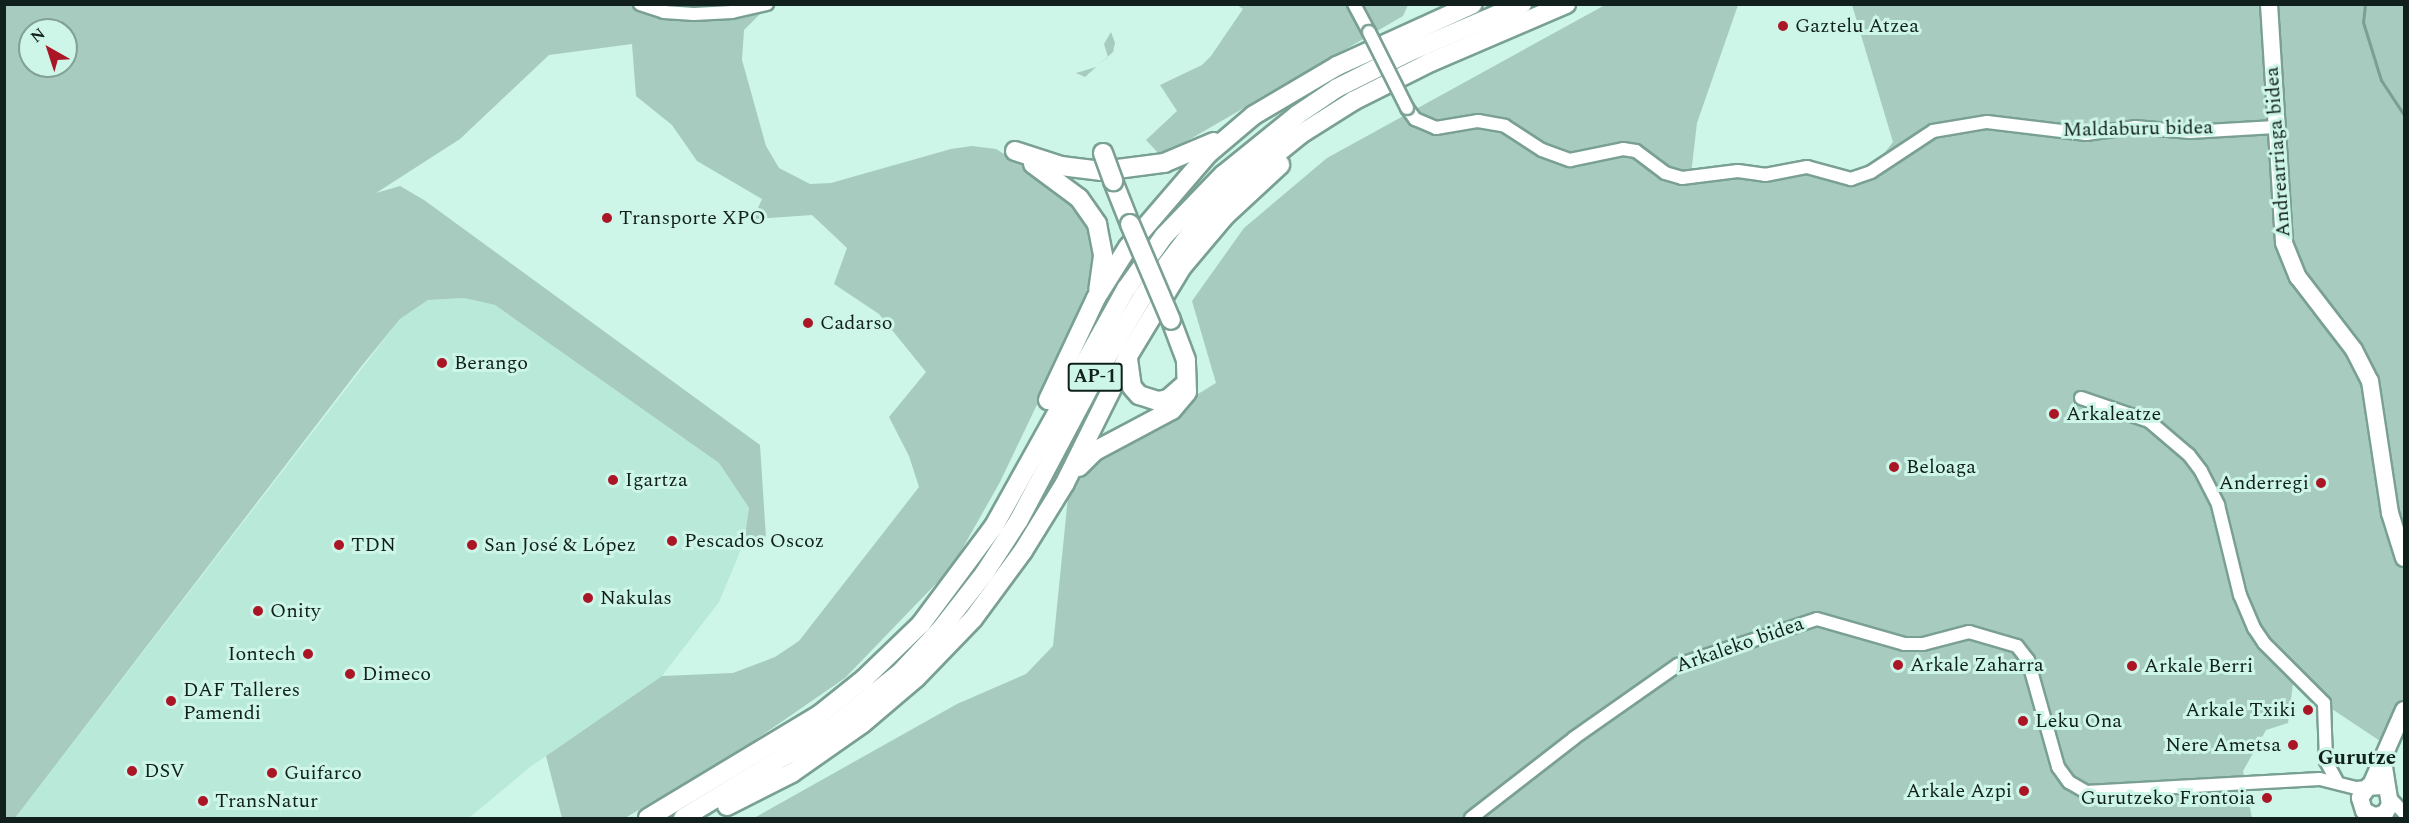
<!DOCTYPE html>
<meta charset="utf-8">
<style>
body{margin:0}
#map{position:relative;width:2409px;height:823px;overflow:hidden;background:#cdf5e8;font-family:Spectral,serif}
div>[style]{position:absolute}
.built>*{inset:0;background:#b8e9d9}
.green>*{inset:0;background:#a7cbbf}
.stream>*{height:3px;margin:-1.5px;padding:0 1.5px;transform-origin:1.5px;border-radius:1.5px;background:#7a9f93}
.roads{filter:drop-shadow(2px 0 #7aa094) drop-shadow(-2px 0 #7aa094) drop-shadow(0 2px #7aa094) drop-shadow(0 -2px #7aa094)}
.minor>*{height:12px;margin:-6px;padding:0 6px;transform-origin:6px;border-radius:6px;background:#fff}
.major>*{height:16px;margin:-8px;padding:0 8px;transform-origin:8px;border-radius:8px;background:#fff}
.highway>*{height:18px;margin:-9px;padding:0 9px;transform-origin:9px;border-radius:9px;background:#fff}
.bridges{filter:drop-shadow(2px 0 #7aa094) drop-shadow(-2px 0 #7aa094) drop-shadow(0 2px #7aa094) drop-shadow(0 -2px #7aa094)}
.minor-bridge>*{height:12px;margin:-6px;padding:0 6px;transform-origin:6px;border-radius:6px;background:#fff}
.highway-bridge>*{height:18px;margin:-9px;padding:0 9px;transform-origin:9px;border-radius:9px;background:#fff}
.dots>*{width:16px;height:16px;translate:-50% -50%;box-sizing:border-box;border:3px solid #cdf5e8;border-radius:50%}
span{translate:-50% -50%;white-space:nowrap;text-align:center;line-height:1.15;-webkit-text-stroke:6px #cdf5e8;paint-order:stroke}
.shield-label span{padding:2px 4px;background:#cdf5e8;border:2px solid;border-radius:4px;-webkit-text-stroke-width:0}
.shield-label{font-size:18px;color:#11201c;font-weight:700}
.poi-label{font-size:20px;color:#11201c}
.left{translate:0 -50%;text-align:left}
.right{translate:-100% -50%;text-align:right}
.street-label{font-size:20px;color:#11201c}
.neighbourhood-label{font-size:21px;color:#11201c;font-weight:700}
.frame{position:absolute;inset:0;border:6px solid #11201c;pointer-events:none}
.north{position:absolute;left:18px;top:18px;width:60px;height:60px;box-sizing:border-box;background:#cdf5e8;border:2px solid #82a096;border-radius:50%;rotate:321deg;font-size:16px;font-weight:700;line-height:24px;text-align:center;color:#11201c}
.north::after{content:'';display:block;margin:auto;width:21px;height:27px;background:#ab1626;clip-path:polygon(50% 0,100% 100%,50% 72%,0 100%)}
</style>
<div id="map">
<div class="built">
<div style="clip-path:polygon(464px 298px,495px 305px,719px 463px,749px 508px,744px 542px,719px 602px,662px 676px,530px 767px,469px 818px,15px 818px,400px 319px,428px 300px)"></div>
</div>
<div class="green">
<div style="clip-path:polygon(evenodd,4px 5px,776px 5px,764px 10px,744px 30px,742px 60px,766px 146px,779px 168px,810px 184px,831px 183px,951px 149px,972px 146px,996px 149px,1058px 187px,1087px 217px,1097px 255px,1077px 321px,1000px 482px,952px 567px,845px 678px,742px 749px,625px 818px,562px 818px,546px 756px,662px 676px,733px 673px,775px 657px,799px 641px,919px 487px,909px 456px,889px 417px,926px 372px,879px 314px,834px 284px,847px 248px,812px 215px,753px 219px,762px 199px,697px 161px,672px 125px,636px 96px,632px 44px,549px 55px,460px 139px,376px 193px,400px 186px,424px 200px,760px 445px,766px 538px,744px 542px,749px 508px,719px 463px,495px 305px,464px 298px,428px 300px,400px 319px,360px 368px,15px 818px,5px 818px,4px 5px,30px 30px,66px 30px,66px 66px,30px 66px,30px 30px)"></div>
<div style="clip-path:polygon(1237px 5px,1408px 5px,1403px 16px,1161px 156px,1146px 140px,1177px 111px,1160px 85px,1202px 65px,1211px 56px,1243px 9px)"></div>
<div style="clip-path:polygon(1605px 5px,1738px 5px,1697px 123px,1691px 174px,1868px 174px,1893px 142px,1852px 5px,2404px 5px,2404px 732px,2400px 730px,2383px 743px,2293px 683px,2288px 723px,2266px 730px,2243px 771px,2252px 818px,754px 818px,957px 704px,1026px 674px,1053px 646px,1069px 487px,1095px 457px,1216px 383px,1192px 301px,1244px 228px,1327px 158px)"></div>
<div style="clip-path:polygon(1111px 32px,1115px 43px,1113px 52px,1085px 77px,1076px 73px,1096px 67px,1108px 57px,1104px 44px)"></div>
</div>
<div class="stream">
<div style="left:2365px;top:4px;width:18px;rotate:96deg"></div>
<div style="left:2363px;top:22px;width:61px;rotate:72.8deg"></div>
<div style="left:2381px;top:80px;width:42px;rotate:56.7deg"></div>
</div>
<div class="roads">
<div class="minor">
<div style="left:640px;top:4px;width:25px;rotate:18deg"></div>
<div style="left:664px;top:12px;width:30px;rotate:4deg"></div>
<div style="left:694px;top:14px;width:38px;rotate:-3deg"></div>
<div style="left:732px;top:12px;width:36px;rotate:-13deg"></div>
<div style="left:1354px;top:4px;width:32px;rotate:62deg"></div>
<div style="left:1407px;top:108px;width:14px;rotate:54deg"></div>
<div style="left:1415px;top:119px;width:23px;rotate:23deg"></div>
<div style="left:1436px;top:128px;width:43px;rotate:-9.5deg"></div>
<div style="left:1478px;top:121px;width:27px;rotate:10deg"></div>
<div style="left:1505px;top:126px;width:44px;rotate:33deg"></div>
<div style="left:1542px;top:150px;width:30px;rotate:20deg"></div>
<div style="left:1570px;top:160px;width:54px;rotate:-11.7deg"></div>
<div style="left:1623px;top:149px;width:13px;rotate:9deg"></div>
<div style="left:1636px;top:151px;width:36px;rotate:37deg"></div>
<div style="left:1665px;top:173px;width:18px;rotate:16deg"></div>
<div style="left:1682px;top:178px;width:56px;rotate:-7.1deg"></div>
<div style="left:1738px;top:171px;width:27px;rotate:8deg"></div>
<div style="left:1765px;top:175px;width:43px;rotate:-10.8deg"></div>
<div style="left:1807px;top:167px;width:46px;rotate:15.3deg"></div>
<div style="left:1851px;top:179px;width:21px;rotate:-19deg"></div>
<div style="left:1871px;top:172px;width:74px;rotate:-33.5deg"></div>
<div style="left:1933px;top:131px;width:55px;rotate:-9.5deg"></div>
<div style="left:1987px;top:122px;width:100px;rotate:6.9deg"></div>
<div style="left:2086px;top:134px;width:49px;rotate:-8.1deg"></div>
<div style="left:2135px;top:127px;width:55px;rotate:5.2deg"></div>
<div style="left:2190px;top:132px;width:85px;rotate:-3.4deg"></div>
<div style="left:2081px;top:398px;width:72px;rotate:18.7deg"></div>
<div style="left:2149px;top:421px;width:52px;rotate:40.4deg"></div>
<div style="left:2189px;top:455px;width:20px;rotate:53deg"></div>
<div style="left:2201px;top:471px;width:38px;rotate:63deg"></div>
<div style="left:2218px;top:505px;width:93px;rotate:76.3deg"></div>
<div style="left:2240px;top:595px;width:36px;rotate:67deg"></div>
<div style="left:2254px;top:628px;width:18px;rotate:56deg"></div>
<div style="left:2264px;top:643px;width:85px;rotate:45deg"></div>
<div style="left:2324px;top:703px;width:58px;rotate:88deg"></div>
<div style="left:2326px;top:761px;width:24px;rotate:62deg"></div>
<div style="left:2391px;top:799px;width:19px;rotate:47deg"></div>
<div style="left:1471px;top:818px;width:130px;rotate:-37.8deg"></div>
<div style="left:1574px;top:738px;width:127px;rotate:-35.1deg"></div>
<div style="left:1678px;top:665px;width:146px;rotate:-18.3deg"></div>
<div style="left:1817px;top:619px;width:91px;rotate:16deg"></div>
<div style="left:1904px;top:644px;width:19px"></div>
<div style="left:1923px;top:644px;width:48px;rotate:-14.6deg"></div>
<div style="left:1969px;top:632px;width:50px;rotate:16.3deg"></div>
<div style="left:2017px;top:646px;width:18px;rotate:52deg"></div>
<div style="left:2028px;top:660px;width:111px;rotate:74.3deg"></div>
<div style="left:2058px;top:767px;width:19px;rotate:54deg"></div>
<div style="left:2069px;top:782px;width:20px;rotate:30deg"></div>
<div style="left:2086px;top:792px;width:234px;rotate:-3.2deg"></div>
<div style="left:2320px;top:779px;width:37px;rotate:14deg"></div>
<div style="left:2356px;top:788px;width:12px;rotate:-5deg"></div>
</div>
<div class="major">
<div style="left:2269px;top:4px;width:239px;rotate:86.4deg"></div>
<div style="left:2284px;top:243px;width:37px;rotate:68deg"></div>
<div style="left:2298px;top:277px;width:92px;rotate:52.5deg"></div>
<div style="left:2354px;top:350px;width:35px;rotate:63deg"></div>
<div style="left:2370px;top:381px;width:134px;rotate:81.4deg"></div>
<div style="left:2390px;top:513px;width:47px;rotate:72.7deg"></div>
<div style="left:2371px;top:785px;width:82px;rotate:-66.3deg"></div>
<div style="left:2374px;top:816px;width:11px;rotate:-153deg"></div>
<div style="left:2364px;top:811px;width:14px;rotate:-107deg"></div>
<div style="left:2360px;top:798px;width:14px;rotate:-54deg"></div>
<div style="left:2368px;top:787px;width:13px;rotate:-4deg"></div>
<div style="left:2370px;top:818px;width:16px;rotate:-18deg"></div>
<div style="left:2385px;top:813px;width:9px;rotate:-58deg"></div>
<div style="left:2390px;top:805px;width:45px;rotate:-99deg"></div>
</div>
<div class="highway">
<div style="left:1015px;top:151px;width:48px;rotate:18.1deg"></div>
<div style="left:1061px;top:166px;width:41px;rotate:7deg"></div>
<div style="left:1102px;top:171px;width:63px;rotate:-7.4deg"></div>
<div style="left:1164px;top:163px;width:54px;rotate:-22.8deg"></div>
<div style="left:1033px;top:164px;width:57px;rotate:36.5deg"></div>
<div style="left:1079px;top:198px;width:32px;rotate:55deg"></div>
<div style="left:1097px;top:224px;width:33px;rotate:79deg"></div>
<div style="left:1103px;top:256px;width:34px;rotate:98deg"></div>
<div style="left:1113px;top:181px;width:46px;rotate:68.4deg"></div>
<div style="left:1128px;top:359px;width:28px;rotate:82deg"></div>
<div style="left:1132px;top:387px;width:11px;rotate:49deg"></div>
<div style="left:1139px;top:395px;width:20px;rotate:18deg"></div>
<div style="left:1158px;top:401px;width:10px;rotate:-11deg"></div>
<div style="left:1168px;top:399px;width:20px;rotate:-41deg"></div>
<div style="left:1048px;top:400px;width:113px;rotate:-64.8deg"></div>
<div style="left:1096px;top:298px;width:60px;rotate:-57.9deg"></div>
<div style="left:1128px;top:247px;width:123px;rotate:-49.3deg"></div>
<div style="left:1208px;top:154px;width:60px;rotate:-40.3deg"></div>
<div style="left:1254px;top:115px;width:96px;rotate:-30.6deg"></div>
<div style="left:1337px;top:66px;width:149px;rotate:-24.5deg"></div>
<div style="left:1079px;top:467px;width:23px;rotate:-45deg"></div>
<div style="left:1095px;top:451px;width:87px;rotate:-28deg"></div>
<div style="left:1172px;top:410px;width:23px;rotate:-50deg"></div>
<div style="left:1187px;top:392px;width:32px;rotate:-92deg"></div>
<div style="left:1186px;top:360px;width:43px;rotate:-110.6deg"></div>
<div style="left:727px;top:806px;width:73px;rotate:-26.9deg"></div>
<div style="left:792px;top:773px;width:85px;rotate:-35deg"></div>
<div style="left:862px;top:724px;width:71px;rotate:-40.4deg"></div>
<div style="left:916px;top:678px;width:82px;rotate:-46deg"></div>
<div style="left:973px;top:619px;width:84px;rotate:-53.7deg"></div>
<div style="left:1023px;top:551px;width:80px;rotate:-58.3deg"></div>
<div style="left:1065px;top:483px;width:142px;rotate:-63.6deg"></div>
<div style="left:1128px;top:356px;width:104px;rotate:-58.8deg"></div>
<div style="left:1182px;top:267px;width:68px;rotate:-49.8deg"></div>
<div style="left:1226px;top:215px;width:74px;rotate:-42.8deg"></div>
<div style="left:648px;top:818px;width:200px;rotate:-31.1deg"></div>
<div style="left:819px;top:715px;width:58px;rotate:-38.7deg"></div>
<div style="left:864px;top:679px;width:79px;rotate:-44deg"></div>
<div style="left:921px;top:624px;width:122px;rotate:-53.3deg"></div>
<div style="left:994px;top:526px;width:271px;rotate:-60.9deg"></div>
<div style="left:1126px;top:289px;width:65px;rotate:-54.4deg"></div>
<div style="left:1164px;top:236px;width:85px;rotate:-46deg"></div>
<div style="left:1223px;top:175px;width:95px;rotate:-39deg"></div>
<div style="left:1297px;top:115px;width:48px;rotate:-34deg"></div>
<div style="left:1337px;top:88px;width:80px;rotate:-26.6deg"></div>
<div style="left:1409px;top:52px;width:123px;rotate:-23deg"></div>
<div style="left:683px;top:818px;width:173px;rotate:-31.3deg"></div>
<div style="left:831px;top:728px;width:90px;rotate:-38.7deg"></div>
<div style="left:901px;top:672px;width:59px;rotate:-47.1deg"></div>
<div style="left:941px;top:629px;width:70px;rotate:-52deg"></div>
<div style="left:984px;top:574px;width:64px;rotate:-57.1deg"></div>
<div style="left:1019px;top:520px;width:152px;rotate:-62.1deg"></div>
<div style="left:1090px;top:386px;width:104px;rotate:-59.5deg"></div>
<div style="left:1143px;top:296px;width:89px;rotate:-52.7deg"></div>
<div style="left:1197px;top:225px;width:57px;rotate:-44.3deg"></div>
<div style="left:1238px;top:185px;width:81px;rotate:-39deg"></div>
<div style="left:1301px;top:134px;width:62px;rotate:-32.4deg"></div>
<div style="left:1353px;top:101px;width:87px;rotate:-26.6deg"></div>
<div style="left:1431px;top:62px;width:147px;rotate:-23.2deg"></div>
</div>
</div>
<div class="bridges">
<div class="minor-bridge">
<div style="left:1369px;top:32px;width:85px;rotate:63.4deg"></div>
</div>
<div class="highway-bridge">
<div style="left:1103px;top:153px;width:30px;rotate:70deg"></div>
<div style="left:1130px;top:224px;width:104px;rotate:66.9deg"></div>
</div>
</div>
<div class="dots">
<div style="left:1783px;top:26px;background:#ab1626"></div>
<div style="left:607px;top:218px;background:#ab1626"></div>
<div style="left:808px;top:323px;background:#ab1626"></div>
<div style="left:442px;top:363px;background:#ab1626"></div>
<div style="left:2054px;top:414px;background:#ab1626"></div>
<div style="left:1894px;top:467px;background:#ab1626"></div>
<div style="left:613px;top:480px;background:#ab1626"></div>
<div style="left:2321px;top:483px;background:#ab1626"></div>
<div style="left:672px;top:541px;background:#ab1626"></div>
<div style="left:339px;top:545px;background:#ab1626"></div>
<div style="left:472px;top:545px;background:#ab1626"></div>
<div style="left:588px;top:598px;background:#ab1626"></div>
<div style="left:258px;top:611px;background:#ab1626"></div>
<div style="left:308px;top:654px;background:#ab1626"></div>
<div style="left:1898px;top:665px;background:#ab1626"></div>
<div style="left:2132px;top:666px;background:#ab1626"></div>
<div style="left:350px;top:674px;background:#ab1626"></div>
<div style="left:171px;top:701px;background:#ab1626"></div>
<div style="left:2308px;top:710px;background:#ab1626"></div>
<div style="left:2023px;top:721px;background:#ab1626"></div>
<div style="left:2293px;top:745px;background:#ab1626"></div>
<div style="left:132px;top:771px;background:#ab1626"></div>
<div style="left:272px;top:773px;background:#ab1626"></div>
<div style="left:2024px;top:791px;background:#ab1626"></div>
<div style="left:2267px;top:798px;background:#ab1626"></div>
<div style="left:203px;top:801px;background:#ab1626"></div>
</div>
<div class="shield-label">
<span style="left:1095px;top:377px">AP-1</span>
</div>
<div class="poi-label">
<span class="left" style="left:1795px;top:26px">Gaztelu Atzea</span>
<span class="left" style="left:619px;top:218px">Transporte XPO</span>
<span class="left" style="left:820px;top:323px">Cadarso</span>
<span class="left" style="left:454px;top:363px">Berango</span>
<span class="left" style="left:2066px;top:414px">Arkaleatze</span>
<span class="left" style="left:1906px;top:467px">Beloaga</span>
<span class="left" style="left:625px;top:480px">Igartza</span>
<span class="right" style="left:2309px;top:483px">Anderregi</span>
<span class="left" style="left:684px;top:541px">Pescados Oscoz</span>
<span class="left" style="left:351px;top:545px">TDN</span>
<span class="left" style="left:484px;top:545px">San José &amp; López</span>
<span class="left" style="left:600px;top:598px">Nakulas</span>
<span class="left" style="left:270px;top:611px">Onity</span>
<span class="right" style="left:296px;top:654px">Iontech</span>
<span class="left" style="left:1910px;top:665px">Arkale Zaharra</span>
<span class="left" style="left:2144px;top:666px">Arkale Berri</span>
<span class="left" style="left:362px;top:674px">Dimeco</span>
<span class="left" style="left:183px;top:702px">DAF Talleres<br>Pamendi</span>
<span class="right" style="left:2296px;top:710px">Arkale Txiki</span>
<span class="left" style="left:2035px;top:721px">Leku Ona</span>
<span class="right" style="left:2281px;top:745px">Nere Ametsa</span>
<span class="left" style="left:144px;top:771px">DSV</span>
<span class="left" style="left:284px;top:773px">Guifarco</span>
<span class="right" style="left:2012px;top:791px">Arkale Azpi</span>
<span class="right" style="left:2255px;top:798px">Gurutzeko Frontoia</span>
<span class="left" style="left:215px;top:801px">TransNatur</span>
</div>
<div class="street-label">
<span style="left:2138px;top:129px;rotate:-1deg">Maldaburu bidea</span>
<span style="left:2278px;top:152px;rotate:-94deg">Andrearriaga bidea</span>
<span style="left:1740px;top:645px;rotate:-19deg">Arkaleko bidea</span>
</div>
<div class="neighbourhood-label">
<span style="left:2357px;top:758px">Gurutze</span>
</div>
<div class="frame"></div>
<div class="north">N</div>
</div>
